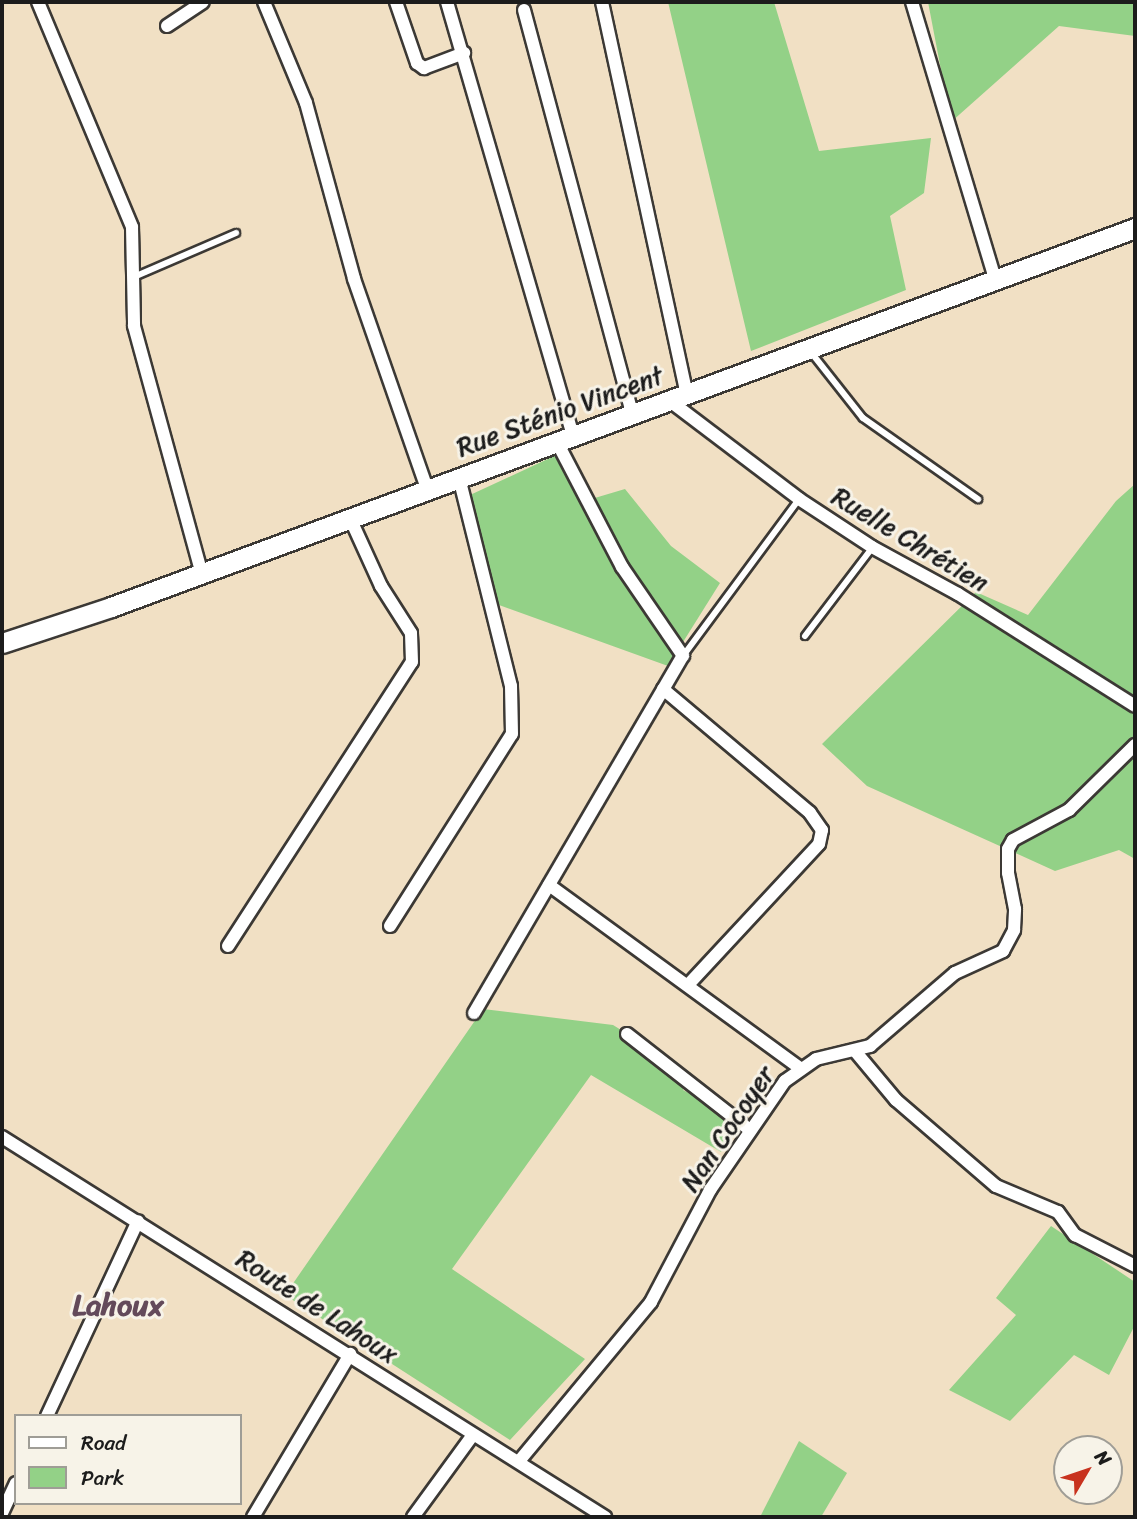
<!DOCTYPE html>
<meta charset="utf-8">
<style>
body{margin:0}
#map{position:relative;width:1137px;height:1519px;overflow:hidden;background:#f1e0c4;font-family:Sriracha,sans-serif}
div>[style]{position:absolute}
.green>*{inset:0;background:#93d187}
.roads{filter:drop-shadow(2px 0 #3c3935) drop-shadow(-2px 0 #3c3935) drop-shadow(0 2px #3c3935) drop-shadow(0 -2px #3c3935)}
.lane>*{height:6px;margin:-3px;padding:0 3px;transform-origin:3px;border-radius:3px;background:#fff}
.street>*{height:12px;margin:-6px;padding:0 6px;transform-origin:6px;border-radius:6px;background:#fff}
.primary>*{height:19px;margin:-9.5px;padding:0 9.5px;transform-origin:9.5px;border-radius:9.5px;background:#fff}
span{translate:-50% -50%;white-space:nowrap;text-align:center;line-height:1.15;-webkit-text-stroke:6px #f7f3e8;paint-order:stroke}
.street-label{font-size:26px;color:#1c1c1c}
.quarter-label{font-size:30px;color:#634a5a;font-weight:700}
.frame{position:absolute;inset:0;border:4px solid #1c1c1c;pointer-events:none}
.legend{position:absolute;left:14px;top:1414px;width:228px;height:91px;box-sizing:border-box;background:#f7f3e8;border:2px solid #9f9d96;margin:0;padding:9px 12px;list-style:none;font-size:21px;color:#1c1c1c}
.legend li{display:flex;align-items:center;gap:14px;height:35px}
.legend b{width:35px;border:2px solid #9f9d96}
.north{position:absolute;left:1053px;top:1435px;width:70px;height:70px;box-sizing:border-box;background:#f7f3e8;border:2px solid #9f9d96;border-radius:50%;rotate:51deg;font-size:19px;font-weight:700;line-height:28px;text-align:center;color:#1c1c1c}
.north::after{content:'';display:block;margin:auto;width:24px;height:32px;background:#c8321e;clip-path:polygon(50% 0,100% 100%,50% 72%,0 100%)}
</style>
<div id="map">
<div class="green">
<div style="clip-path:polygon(668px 2px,774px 2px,819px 151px,931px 138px,924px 193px,890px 216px,906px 290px,751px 351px)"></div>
<div style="clip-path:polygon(928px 2px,1135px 2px,1135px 36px,1059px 26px,951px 122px)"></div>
<div style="clip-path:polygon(565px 451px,588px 500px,625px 489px,671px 546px,720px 583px,668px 666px,499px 605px,470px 495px)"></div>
<div style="clip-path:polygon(1135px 484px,1135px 859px,1119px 850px,1055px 871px,867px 786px,822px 744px,976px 592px,1028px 615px,1116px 501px)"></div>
<div style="clip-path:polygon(483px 1009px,613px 1025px,691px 1073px,683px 1090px,739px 1119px,721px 1152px,591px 1075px,452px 1269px,585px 1359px,510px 1440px,285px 1295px)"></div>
<div style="clip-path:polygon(1051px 1226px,1135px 1282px,1135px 1325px,1109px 1375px,1074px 1355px,1010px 1421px,949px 1390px,1016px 1315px,996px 1298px)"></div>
<div style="clip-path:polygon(799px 1441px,847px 1473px,821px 1517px,760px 1517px)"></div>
</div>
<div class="roads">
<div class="lane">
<div style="left:136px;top:276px;width:109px;rotate:-23.3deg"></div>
<div style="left:810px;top:351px;width:85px;rotate:51.7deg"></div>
<div style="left:863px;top:418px;width:141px;rotate:35.2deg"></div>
<div style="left:805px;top:636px;width:111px;rotate:-52.7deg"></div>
<div style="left:683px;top:656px;width:195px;rotate:-53.5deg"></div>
</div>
<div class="street">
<div style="left:38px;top:2px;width:244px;rotate:67.3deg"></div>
<div style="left:132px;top:227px;width:99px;rotate:88.8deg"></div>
<div style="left:134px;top:326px;width:257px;rotate:74.7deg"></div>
<div style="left:264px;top:2px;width:109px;rotate:67.4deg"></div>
<div style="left:306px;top:103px;width:182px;rotate:74.7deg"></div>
<div style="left:354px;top:279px;width:222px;rotate:70.8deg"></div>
<div style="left:396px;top:2px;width:65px;rotate:71deg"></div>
<div style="left:417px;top:63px;width:9px;rotate:36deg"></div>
<div style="left:424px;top:68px;width:43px;rotate:-20.6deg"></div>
<div style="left:447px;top:2px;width:452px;rotate:73.8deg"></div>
<div style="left:602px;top:2px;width:401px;rotate:77.8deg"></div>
<div style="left:912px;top:2px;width:288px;rotate:73.3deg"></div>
<div style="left:524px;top:10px;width:418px;rotate:75deg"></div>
<div style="left:167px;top:26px;width:43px;rotate:-33.7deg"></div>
<div style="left:670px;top:401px;width:162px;rotate:37.2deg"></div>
<div style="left:799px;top:499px;width:87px;rotate:33.3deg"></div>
<div style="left:872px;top:547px;width:98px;rotate:28.7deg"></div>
<div style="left:958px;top:594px;width:209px;rotate:32.3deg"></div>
<div style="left:663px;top:689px;width:192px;rotate:40.1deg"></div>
<div style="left:810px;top:813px;width:21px;rotate:55deg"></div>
<div style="left:822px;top:830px;width:14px;rotate:102deg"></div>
<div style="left:819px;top:844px;width:191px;rotate:132.9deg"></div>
<div style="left:549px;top:885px;width:309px;rotate:36.1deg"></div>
<div style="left:390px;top:926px;width:227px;rotate:-57.6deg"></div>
<div style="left:512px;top:734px;width:48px;rotate:-91.2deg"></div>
<div style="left:511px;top:686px;width:214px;rotate:-104deg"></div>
<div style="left:228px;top:946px;width:338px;rotate:-57.1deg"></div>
<div style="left:412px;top:662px;width:29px;rotate:-92deg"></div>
<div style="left:411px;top:633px;width:56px;rotate:-122.6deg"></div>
<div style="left:381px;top:586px;width:75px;rotate:-114.5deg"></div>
<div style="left:474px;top:1013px;width:414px;rotate:-59.7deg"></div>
<div style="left:683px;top:656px;width:108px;rotate:-124.4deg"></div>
<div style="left:622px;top:567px;width:141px;rotate:-117.5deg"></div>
<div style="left:627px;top:1034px;width:156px;rotate:38deg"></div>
<div style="left:855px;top:1051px;width:64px;rotate:50.1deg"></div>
<div style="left:896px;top:1100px;width:132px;rotate:40.7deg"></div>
<div style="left:996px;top:1186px;width:67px;rotate:22.8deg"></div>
<div style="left:1058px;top:1212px;width:29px;rotate:54deg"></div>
<div style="left:1075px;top:1235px;width:68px;rotate:27.3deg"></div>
<div style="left:2px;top:1137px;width:713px;rotate:32.22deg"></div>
<div style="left:47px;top:1416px;width:215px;rotate:-65deg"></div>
<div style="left:520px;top:1460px;width:205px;rotate:-50.3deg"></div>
<div style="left:651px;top:1302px;width:127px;rotate:-62.2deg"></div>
<div style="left:710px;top:1190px;width:132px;rotate:-55.5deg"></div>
<div style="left:785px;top:1081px;width:38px;rotate:-35deg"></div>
<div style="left:816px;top:1059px;width:56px;rotate:-13.5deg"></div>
<div style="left:870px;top:1046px;width:112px;rotate:-40.7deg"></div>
<div style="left:955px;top:973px;width:53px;rotate:-24.6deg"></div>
<div style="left:1003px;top:951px;width:24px;rotate:-62deg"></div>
<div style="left:1014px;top:930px;width:21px;rotate:-87deg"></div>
<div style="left:1015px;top:909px;width:37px;rotate:-101deg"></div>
<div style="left:1008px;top:873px;width:24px;rotate:-90deg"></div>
<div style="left:1008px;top:849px;width:10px;rotate:-61deg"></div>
<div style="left:1013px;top:840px;width:64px;rotate:-28.2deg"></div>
<div style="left:1069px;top:810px;width:93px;rotate:-44.6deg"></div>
<div style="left:2px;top:1513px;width:33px;rotate:-65deg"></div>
<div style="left:253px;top:1517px;width:190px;rotate:-59.2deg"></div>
<div style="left:413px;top:1517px;width:100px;rotate:-53.9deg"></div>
</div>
<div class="primary">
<div style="left:2px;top:643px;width:115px;rotate:-18.3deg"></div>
<div style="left:111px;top:607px;width:1092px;rotate:-20.31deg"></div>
</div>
</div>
<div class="street-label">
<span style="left:560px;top:412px;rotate:-20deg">Rue Sténio Vincent</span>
<span style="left:910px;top:540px;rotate:31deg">Ruelle Chrétien</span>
<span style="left:728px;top:1129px;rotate:-56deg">Nan Cocoyer</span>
<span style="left:317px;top:1307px;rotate:33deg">Route de Lahoux</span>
</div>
<div class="quarter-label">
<span style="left:118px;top:1305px">Lahoux</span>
</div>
<div class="frame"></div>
<ul class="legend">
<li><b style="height:9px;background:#fff"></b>Road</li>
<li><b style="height:19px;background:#93d187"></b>Park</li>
</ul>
<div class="north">N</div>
</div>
